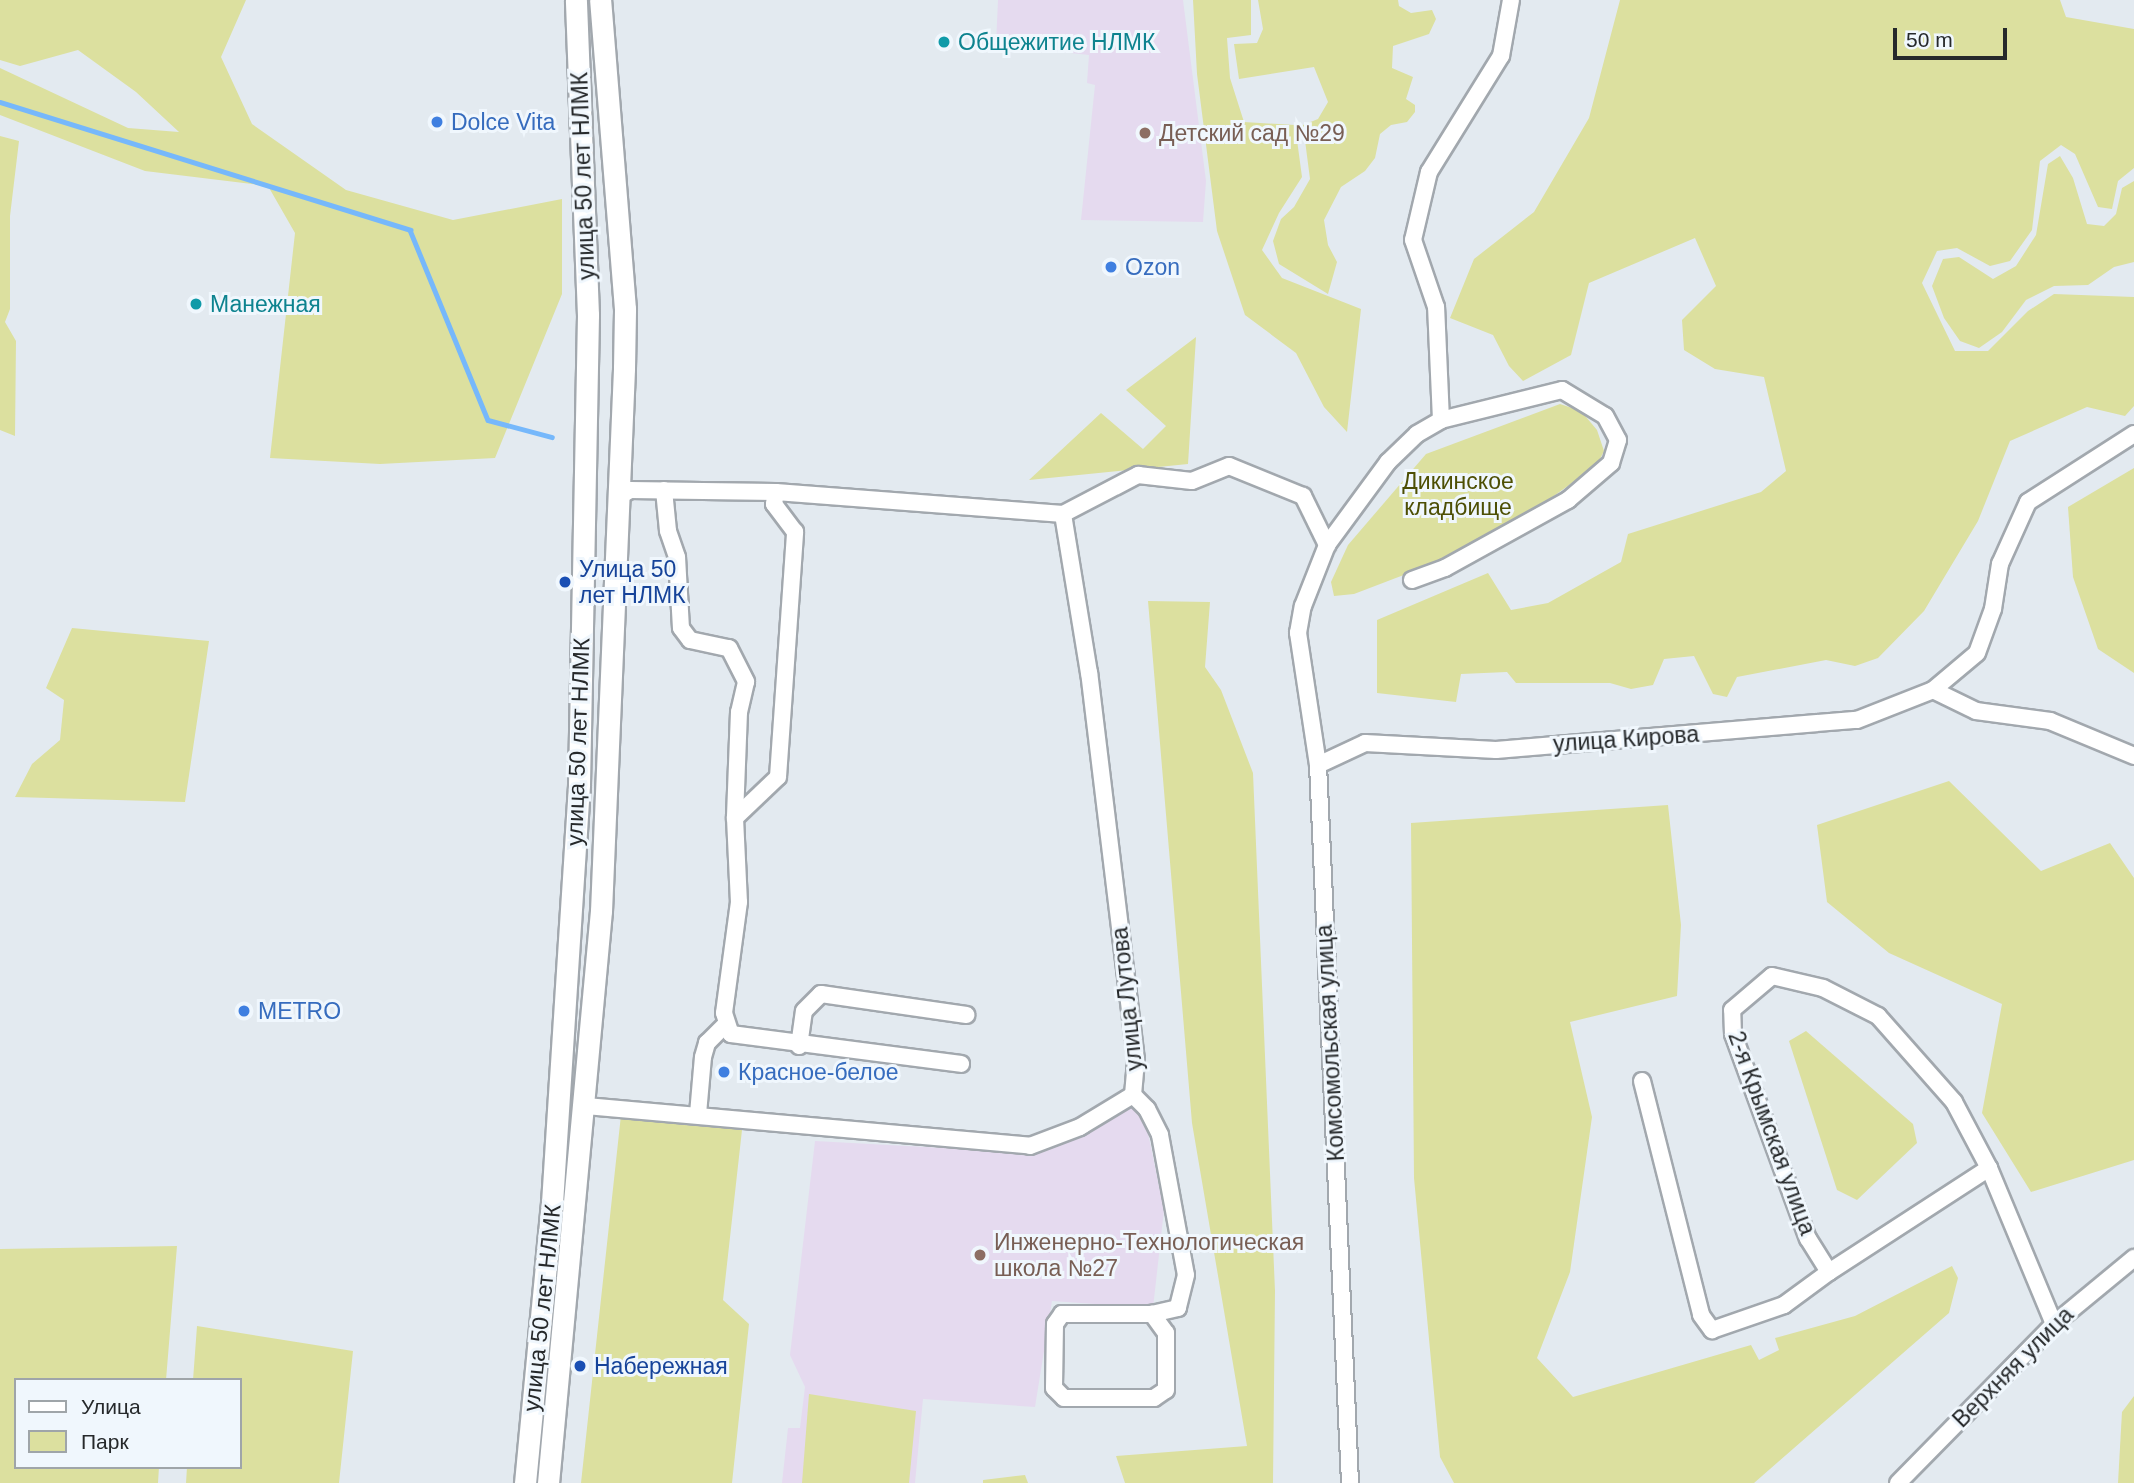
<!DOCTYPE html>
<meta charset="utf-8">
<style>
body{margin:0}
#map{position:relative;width:2134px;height:1483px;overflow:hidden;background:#e3eaf0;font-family:Arial,sans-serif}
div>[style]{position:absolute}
.education>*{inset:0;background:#e5daef}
.green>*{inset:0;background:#dce09f}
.stream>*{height:4.5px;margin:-2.25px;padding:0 2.25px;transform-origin:2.25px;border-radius:2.25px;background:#76b8fb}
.roads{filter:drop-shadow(2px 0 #a2a8ae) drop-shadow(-2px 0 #a2a8ae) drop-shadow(0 2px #a2a8ae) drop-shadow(0 -2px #a2a8ae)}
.minor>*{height:16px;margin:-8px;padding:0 8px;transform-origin:8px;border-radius:8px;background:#fff}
.secondary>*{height:21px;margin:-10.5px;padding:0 10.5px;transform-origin:10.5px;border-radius:10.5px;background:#fff}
.dots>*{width:19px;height:19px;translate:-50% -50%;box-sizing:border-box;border:4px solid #f0f7fd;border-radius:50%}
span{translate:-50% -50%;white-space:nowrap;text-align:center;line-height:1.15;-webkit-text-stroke:6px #f0f7fd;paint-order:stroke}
.culture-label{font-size:23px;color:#0d838f}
.left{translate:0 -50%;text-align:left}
.shop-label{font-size:23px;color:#366cbe}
.education-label{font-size:23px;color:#785e54}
.street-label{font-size:23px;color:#26292b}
.park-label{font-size:23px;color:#4d4f04}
.transit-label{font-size:23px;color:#164399}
.legend{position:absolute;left:14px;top:1378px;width:228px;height:91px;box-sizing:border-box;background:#f0f7fd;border:2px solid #9fa5a9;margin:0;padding:9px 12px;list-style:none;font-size:21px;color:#26292b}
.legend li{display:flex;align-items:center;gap:14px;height:35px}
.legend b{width:35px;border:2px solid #9fa5a9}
.scale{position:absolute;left:1893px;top:28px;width:114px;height:32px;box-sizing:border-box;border:4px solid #26292b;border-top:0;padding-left:9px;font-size:21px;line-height:24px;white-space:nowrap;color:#26292b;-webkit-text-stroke:5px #f0f7fd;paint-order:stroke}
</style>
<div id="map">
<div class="education">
<div style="clip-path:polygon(998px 0,1183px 0,1206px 181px,1203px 222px,1081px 220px,1095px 85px,1087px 83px,1089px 55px,996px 45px)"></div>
<div style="clip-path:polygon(1128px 1104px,1144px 1114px,1164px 1210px,1153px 1308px,1052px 1301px,1035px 1407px,923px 1399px,915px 1483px,782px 1483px,788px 1428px,800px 1428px,805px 1387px,790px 1355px,815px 1141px,1017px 1152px)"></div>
</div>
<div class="green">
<div style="clip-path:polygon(0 0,246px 0,221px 57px,252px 124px,346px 190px,453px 220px,562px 199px,562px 294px,495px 458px,380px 464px,270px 458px,295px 233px,268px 186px,145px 171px,0 115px,0 68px,128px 128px,179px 132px,136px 92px,78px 50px,20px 66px,0 60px)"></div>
<div style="clip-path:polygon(1193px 0,1251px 0,1251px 35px,1227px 38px,1230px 78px,1244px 122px,1295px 125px,1302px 177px,1279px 213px,1262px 250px,1282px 278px,1361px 309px,1347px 432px,1324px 407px,1296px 353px,1245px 315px,1217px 231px,1197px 74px)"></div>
<div style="clip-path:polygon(1258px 0,1398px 0,1399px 6px,1411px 13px,1432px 10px,1436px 19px,1429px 34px,1393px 46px,1392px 68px,1413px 77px,1406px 99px,1415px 105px,1415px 112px,1407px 122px,1391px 125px,1380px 134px,1375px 158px,1365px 171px,1341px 187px,1324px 220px,1328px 245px,1337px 262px,1328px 294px,1279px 264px,1273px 241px,1281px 219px,1294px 207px,1310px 179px,1303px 125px,1318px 119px,1328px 102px,1314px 67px,1239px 79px,1234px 44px,1257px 43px,1263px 29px)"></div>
<div style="clip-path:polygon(1620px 0,2060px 0,2066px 17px,2134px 29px,2134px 168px,2118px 181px,2112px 209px,2098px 207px,2075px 154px,2061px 145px,2040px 161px,2032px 230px,2010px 261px,1990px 266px,1957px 248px,1937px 251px,1922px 283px,1955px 351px,1988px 351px,2028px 311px,2054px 294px,2134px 297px,2134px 406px,2125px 416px,2087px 407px,2010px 441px,1978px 521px,1924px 611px,1878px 658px,1855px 666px,1826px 660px,1737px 677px,1727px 697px,1713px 694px,1694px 656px,1664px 659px,1653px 685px,1631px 689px,1610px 683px,1516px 683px,1507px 672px,1461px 674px,1456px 702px,1377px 693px,1377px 620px,1488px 573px,1511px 610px,1548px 603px,1621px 562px,1628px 534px,1761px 492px,1786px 471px,1764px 377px,1715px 369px,1684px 350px,1682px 320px,1716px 286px,1695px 238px,1589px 283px,1571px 355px,1523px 381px,1509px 366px,1493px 335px,1450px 318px,1474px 259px,1534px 212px,1589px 118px)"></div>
<div style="clip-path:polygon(0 136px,19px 141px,10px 216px,10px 309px,5px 322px,16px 341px,15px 436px,0 430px)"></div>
<div style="clip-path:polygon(2060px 156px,2073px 178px,2087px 224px,2104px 226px,2116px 214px,2122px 188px,2134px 181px,2134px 262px,2114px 267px,2088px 285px,2054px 286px,2026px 300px,2002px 332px,1979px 348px,1960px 341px,1944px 318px,1932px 286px,1943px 259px,1959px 257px,1993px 279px,2016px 266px,2036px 235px,2048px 164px)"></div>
<div style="clip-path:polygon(1196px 337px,1188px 464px,1029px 480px,1101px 413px,1143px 449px,1166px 426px,1126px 390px)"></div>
<div style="clip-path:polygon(1560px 404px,1581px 411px,1597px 430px,1604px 451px,1597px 465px,1551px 498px,1443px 560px,1354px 594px,1334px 596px,1331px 582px,1348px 545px,1426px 454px)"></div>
<div style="clip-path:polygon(2134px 468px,2134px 673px,2098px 649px,2073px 577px,2068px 507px)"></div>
<div style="clip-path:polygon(1148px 601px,1210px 602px,1205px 667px,1221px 690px,1253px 773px,1275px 1291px,1273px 1483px,1125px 1483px,1116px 1456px,1247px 1446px,1192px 1123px)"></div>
<div style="clip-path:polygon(72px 628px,209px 641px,185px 802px,15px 797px,32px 764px,60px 740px,64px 700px,46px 688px)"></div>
<div style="clip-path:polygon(1949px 781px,2041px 871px,2110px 843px,2134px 878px,2134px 1160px,2031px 1192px,1982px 1113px,2002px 1004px,1889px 953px,1827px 902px,1817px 825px)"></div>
<div style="clip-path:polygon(1668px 805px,1681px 925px,1677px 996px,1570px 1022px,1592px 1117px,1570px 1272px,1537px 1358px,1573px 1397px,1751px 1345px,1759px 1360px,1779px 1350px,1775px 1338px,1855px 1316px,1952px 1266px,1958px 1278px,1949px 1313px,1754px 1483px,1454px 1483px,1440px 1457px,1414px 1178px,1411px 823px)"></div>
<div style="clip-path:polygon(1806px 1031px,1913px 1124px,1917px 1143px,1857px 1200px,1837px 1190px,1789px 1041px)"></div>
<div style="clip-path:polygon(621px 1115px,742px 1130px,723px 1300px,749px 1324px,732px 1483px,581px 1483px)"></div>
<div style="clip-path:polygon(177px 1246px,166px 1380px,16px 1380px,16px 1467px,159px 1467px,158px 1483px,0 1483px,0 1249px)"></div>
<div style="clip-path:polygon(197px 1326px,353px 1351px,339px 1483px,186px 1483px,187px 1467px,240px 1467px,240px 1380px,193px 1380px)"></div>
<div style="clip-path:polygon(809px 1394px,916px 1411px,909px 1483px,802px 1483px)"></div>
<div style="clip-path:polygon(2134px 1396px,2134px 1483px,2118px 1483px,2122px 1412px)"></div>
<div style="clip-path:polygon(1025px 1475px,1028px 1483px,983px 1483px,983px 1480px)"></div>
</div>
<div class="stream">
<div style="left:0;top:102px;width:430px;rotate:17.3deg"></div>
<div style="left:410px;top:230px;width:205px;rotate:67.7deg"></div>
<div style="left:488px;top:420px;width:66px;rotate:14.9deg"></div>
</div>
<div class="roads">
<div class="minor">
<div style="left:664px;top:490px;width:41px;rotate:84.4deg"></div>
<div style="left:668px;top:531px;width:28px;rotate:71deg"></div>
<div style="left:677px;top:557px;width:71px;rotate:86.8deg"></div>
<div style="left:681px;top:628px;width:15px;rotate:53deg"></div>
<div style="left:690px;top:640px;width:40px;rotate:12deg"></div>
<div style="left:729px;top:648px;width:38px;rotate:63deg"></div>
<div style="left:746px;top:682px;width:31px;rotate:103deg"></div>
<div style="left:739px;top:712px;width:106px;rotate:92.2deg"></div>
<div style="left:735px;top:818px;width:84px;rotate:87.3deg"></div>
<div style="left:739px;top:902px;width:112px;rotate:97.7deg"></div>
<div style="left:724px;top:1013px;width:22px;rotate:72deg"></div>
<div style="left:731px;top:1034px;width:232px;rotate:7.4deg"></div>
<div style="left:618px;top:497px;width:14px;rotate:-30deg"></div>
<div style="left:630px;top:490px;width:146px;rotate:0.8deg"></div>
<div style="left:776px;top:492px;width:288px;rotate:4.4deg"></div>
<div style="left:1063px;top:514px;width:85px;rotate:-27.5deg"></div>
<div style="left:1138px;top:475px;width:54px;rotate:6.3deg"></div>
<div style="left:1192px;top:481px;width:40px;rotate:-22deg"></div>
<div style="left:1229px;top:466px;width:80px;rotate:22.1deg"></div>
<div style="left:1303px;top:496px;width:55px;rotate:63.9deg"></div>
<div style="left:1412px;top:580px;width:35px;rotate:-20deg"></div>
<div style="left:1445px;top:568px;width:141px;rotate:-28.9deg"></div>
<div style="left:1568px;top:500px;width:57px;rotate:-40.7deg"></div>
<div style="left:1611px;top:463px;width:24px;rotate:-73deg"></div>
<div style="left:1618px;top:440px;width:27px;rotate:-118deg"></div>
<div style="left:1605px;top:416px;width:50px;rotate:-148.8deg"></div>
<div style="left:1562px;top:390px;width:125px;rotate:166.1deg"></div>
<div style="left:1933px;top:690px;width:48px;rotate:26deg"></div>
<div style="left:1976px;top:711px;width:75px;rotate:7.7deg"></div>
<div style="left:2050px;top:721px;width:91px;rotate:22.6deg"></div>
<div style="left:1318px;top:765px;width:52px;rotate:-25.1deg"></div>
<div style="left:1365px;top:743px;width:131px;rotate:3.1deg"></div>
<div style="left:1496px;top:750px;width:362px;rotate:-4.8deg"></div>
<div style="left:1857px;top:720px;width:82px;rotate:-21.5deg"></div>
<div style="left:1933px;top:690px;width:57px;rotate:-40.1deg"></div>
<div style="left:1977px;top:653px;width:47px;rotate:-70deg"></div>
<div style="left:1993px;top:609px;width:46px;rotate:-81.2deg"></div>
<div style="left:2000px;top:564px;width:68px;rotate:-65.7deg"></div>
<div style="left:2028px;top:502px;width:126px;rotate:-32.7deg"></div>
<div style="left:735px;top:818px;width:59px;rotate:-43.6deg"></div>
<div style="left:778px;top:777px;width:246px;rotate:-86deg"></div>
<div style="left:795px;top:532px;width:35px;rotate:-127deg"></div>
<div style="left:774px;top:504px;width:12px;rotate:-81deg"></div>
<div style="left:799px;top:1046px;width:35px;rotate:-82deg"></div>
<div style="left:804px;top:1011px;width:24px;rotate:-45deg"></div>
<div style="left:821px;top:994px;width:147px;rotate:8.2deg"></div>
<div style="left:1642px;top:1081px;width:241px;rotate:75.8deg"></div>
<div style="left:1701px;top:1315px;width:19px;rotate:54deg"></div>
<div style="left:1712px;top:1330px;width:76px;rotate:-19.1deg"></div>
<div style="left:1784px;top:1305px;width:56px;rotate:-36.3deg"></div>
<div style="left:1829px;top:1272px;width:39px;rotate:-122deg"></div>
<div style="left:1808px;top:1239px;width:218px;rotate:-110.1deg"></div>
<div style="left:1733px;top:1034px;width:24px;rotate:-92deg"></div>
<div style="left:1732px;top:1010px;width:52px;rotate:-40.4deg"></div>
<div style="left:1772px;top:976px;width:52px;rotate:13.2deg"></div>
<div style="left:1823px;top:988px;width:62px;rotate:27deg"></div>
<div style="left:1878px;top:1016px;width:115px;rotate:48.5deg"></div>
<div style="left:1954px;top:1102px;width:75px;rotate:62.1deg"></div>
<div style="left:1989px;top:1168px;width:169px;rotate:67.4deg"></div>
<div style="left:1133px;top:1095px;width:20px;rotate:45deg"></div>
<div style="left:1147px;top:1109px;width:29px;rotate:63deg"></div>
<div style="left:1160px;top:1135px;width:142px;rotate:79.5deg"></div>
<div style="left:1186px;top:1275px;width:34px;rotate:104deg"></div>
<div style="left:1178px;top:1308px;width:27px;rotate:167deg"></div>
<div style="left:1152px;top:1314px;width:90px;rotate:180deg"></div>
<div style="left:1062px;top:1314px;width:12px;rotate:125deg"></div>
<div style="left:1055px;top:1324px;width:64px;rotate:90.9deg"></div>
<div style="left:1054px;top:1388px;width:14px;rotate:45deg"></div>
<div style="left:1064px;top:1398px;width:90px"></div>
<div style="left:1154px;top:1398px;width:14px;rotate:-34deg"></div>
<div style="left:1166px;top:1390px;width:57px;rotate:-90deg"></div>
<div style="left:1166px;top:1333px;width:24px;rotate:-126deg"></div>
<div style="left:586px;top:1106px;width:446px;rotate:5.1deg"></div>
<div style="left:1030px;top:1146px;width:53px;rotate:-20.8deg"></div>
<div style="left:1080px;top:1127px;width:62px;rotate:-31.1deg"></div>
<div style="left:1133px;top:1095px;width:35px;rotate:-85deg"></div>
<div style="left:1136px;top:1060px;width:390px;rotate:-96.9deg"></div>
<div style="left:1089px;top:673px;width:161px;rotate:-99.3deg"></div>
<div style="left:698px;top:1114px;width:57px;rotate:-85deg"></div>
<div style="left:703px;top:1057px;width:15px;rotate:-74deg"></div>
<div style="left:707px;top:1043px;width:27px;rotate:-45deg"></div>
<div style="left:1829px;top:1272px;width:191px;rotate:-33deg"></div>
<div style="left:1350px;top:1483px;width:719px;rotate:-92.55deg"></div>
<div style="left:1318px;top:765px;width:134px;rotate:-98.6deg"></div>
<div style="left:1298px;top:633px;width:27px;rotate:-80deg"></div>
<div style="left:1303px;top:606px;width:66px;rotate:-68.5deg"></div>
<div style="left:1327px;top:545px;width:103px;rotate:-53.7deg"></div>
<div style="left:1388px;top:462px;width:40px;rotate:-44deg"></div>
<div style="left:1417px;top:434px;width:28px;rotate:-30deg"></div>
<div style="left:1441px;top:420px;width:113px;rotate:-92.5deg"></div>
<div style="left:1436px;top:307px;width:71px;rotate:-108.9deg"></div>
<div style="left:1413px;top:240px;width:70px;rotate:-76.8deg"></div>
<div style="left:1429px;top:172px;width:137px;rotate:-58.2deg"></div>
<div style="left:1501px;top:56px;width:57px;rotate:-79.9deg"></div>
<div style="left:1898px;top:1483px;width:223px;rotate:-45.5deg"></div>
<div style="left:2054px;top:1324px;width:104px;rotate:-39.5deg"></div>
</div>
<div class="secondary">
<div style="left:525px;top:1483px;width:281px;rotate:-84.5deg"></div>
<div style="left:552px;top:1203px;width:420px;rotate:-86.3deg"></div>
<div style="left:579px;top:784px;width:469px;rotate:-88.9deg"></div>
<div style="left:588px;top:315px;width:315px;rotate:-92.2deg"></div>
<div style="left:548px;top:1483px;width:574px;rotate:-84.71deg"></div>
<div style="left:601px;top:911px;width:543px;rotate:-87.57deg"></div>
<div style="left:624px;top:368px;width:59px;rotate:-89deg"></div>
<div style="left:625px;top:309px;width:310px;rotate:-94.6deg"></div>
</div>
</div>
<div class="dots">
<div style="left:944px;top:42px;background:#0f9aa8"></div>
<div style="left:437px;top:122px;background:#3f7fe0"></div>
<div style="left:1145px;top:133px;background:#8d6e63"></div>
<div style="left:1111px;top:267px;background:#3f7fe0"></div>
<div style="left:196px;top:304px;background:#0f9aa8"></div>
<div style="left:565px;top:582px;background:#1a4fb4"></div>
<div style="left:244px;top:1011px;background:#3f7fe0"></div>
<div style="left:724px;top:1072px;background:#3f7fe0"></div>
<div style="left:980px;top:1255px;background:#8d6e63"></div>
<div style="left:580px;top:1366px;background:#1a4fb4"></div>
</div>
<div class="culture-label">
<span class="left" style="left:958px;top:42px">Общежитие НЛМК</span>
<span class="left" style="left:210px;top:304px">Манежная</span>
</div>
<div class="shop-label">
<span class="left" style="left:451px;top:122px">Dolce Vita</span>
<span class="left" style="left:1125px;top:267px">Ozon</span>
<span class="left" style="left:258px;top:1011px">METRO</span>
<span class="left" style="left:738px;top:1072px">Красное-белое</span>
</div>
<div class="education-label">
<span class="left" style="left:1159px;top:133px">Детский сад №29</span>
<span class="left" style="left:994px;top:1255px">Инженерно-Технологическая<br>школа №27</span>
</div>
<div class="street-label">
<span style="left:583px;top:176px;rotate:-92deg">улица 50 лет НЛМК</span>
<span style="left:1626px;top:739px;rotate:-4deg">улица Кирова</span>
<span style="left:578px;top:742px;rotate:-88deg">улица 50 лет НЛМК</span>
<span style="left:1127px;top:999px;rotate:-96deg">улица Лутова</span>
<span style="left:1330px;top:1043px;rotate:-93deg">Комсомольская улица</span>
<span style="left:1772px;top:1133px;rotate:70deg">2-я Крымская улица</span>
<span style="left:542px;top:1308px;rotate:-84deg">улица 50 лет НЛМК</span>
<span style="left:2013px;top:1367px;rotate:-45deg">Верхняя улица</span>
</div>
<div class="park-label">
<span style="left:1458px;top:494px">Дикинское<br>кладбище</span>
</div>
<div class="transit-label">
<span class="left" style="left:579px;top:582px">Улица 50<br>лет НЛМК</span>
<span class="left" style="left:594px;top:1366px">Набережная</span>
</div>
<ul class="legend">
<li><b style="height:9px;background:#fff"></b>Улица</li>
<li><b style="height:19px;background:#dce09f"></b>Парк</li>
</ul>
<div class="scale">50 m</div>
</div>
